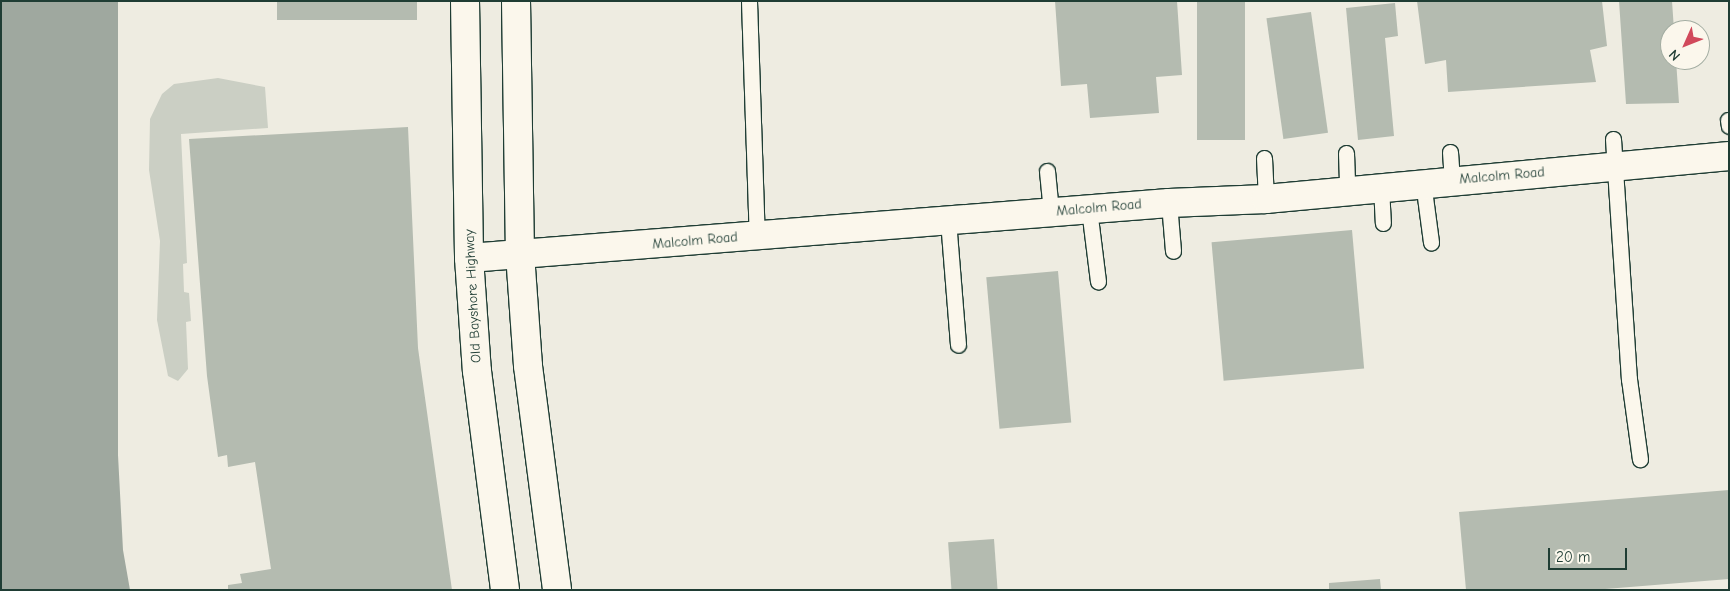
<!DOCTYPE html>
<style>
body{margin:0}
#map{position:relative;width:1730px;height:591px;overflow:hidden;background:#eeece1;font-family:"Comic Neue",sans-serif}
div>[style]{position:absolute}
.green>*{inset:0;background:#cbcfc4}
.water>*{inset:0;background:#9fa89f}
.building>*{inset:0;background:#b4bbb0;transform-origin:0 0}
.roads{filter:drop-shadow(1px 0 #1f3d34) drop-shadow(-1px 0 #1f3d34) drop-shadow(0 1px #1f3d34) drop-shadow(0 -1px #1f3d34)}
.service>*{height:15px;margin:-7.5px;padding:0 7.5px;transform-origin:7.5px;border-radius:7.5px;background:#fbf7ec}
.minor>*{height:28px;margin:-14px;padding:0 14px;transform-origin:14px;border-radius:14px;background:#fbf7ec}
.secondary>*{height:28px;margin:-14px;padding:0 14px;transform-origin:14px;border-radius:14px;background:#fbf7ec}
span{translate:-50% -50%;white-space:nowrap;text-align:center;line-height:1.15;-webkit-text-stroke:4px #fbf7ec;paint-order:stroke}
.street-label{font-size:14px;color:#1f3d34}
.frame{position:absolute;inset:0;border:2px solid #1f3d34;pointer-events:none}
.north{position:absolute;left:1660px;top:20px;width:50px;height:50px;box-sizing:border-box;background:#fbf7ec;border:1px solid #a3ada2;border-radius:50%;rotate:226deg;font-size:14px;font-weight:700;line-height:20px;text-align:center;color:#1f3d34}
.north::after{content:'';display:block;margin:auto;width:18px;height:22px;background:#d1495b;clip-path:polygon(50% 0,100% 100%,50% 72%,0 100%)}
.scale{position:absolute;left:1548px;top:548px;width:79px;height:22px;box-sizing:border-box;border:2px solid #1f3d34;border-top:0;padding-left:6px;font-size:15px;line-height:18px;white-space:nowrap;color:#1f3d34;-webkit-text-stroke:4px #fbf7ec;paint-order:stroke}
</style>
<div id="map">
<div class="green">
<div style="clip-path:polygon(218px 78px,265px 87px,268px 128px,181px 134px,187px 263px,183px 264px,184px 292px,189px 293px,191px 321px,186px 322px,188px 369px,178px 381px,168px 376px,157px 320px,160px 241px,149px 170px,150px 119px,162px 94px,174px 84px)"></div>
</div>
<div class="water">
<div style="clip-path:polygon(1px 1px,118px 1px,118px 455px,123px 550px,130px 590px,1px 590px)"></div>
</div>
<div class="building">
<div style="left:277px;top:1px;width:140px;height:19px"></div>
<div style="clip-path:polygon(1055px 1px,1177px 1px,1182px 75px,1156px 77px,1159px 113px,1090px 118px,1087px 84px,1061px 86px)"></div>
<div style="left:1197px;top:1px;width:48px;height:139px"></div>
<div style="clip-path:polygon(1417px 1px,1602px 1px,1607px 46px,1590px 50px,1596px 82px,1448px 92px,1446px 60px,1425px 64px)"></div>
<div style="clip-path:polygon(1619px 1px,1672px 1px,1674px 30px,1670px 30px,1670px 60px,1676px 60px,1679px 103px,1626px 104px)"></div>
<div style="clip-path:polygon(1395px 3px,1398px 36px,1385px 38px,1394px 136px,1358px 140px,1346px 8px)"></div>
<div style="left:1311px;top:12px;width:122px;height:45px;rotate:82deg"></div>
<div style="clip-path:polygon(408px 127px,418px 348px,452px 590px,228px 590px,228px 585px,242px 583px,240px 574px,271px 569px,255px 462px,228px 467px,227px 455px,218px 457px,207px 376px,189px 139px)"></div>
<div style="left:1352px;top:230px;width:139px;height:141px;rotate:85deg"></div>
<div style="left:1058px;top:271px;width:152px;height:72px;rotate:85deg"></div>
<div style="clip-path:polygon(1729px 490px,1729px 579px,1593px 590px,1466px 590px,1459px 512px)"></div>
<div style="left:994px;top:539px;width:51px;height:46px;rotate:86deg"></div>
<div style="clip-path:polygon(1380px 579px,1381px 590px,1329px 590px,1329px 583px)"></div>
</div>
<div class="roads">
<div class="service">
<div style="left:749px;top:1px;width:235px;rotate:88.1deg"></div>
<div style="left:1728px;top:120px;width:6px;rotate:81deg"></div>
<div style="left:1613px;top:139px;width:241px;rotate:86.2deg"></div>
<div style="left:1629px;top:379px;width:81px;rotate:82.2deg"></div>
<div style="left:1450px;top:152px;width:28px;rotate:86deg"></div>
<div style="left:1346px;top:153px;width:38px;rotate:88deg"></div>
<div style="left:1264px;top:158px;width:41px;rotate:87.2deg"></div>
<div style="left:1047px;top:171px;width:41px;rotate:84.4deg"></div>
<div style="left:1423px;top:182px;width:61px;rotate:82.4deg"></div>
<div style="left:1381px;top:187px;width:36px;rotate:87deg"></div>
<div style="left:1169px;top:203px;width:48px;rotate:85.2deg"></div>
<div style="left:1089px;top:209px;width:73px;rotate:82.9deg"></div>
<div style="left:948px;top:220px;width:125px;rotate:85.4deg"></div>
</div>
<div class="minor">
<div style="left:469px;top:258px;width:702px;rotate:-4.49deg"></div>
<div style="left:1169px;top:203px;width:97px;rotate:-2.4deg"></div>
<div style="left:1266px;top:199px;width:465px;rotate:-5.3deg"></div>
</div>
<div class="secondary">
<div style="left:465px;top:1px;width:257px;rotate:89.1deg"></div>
<div style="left:469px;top:258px;width:113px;rotate:86deg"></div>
<div style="left:477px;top:371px;width:221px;rotate:82.7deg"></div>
<div style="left:516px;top:1px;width:253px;rotate:89.1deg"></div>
<div style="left:520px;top:254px;width:112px;rotate:85.9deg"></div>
<div style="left:528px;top:366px;width:226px;rotate:82.6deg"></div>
</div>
</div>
<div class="street-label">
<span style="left:1502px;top:176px;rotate:-5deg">Malcolm Road</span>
<span style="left:1099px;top:208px;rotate:-5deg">Malcolm Road</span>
<span style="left:695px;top:241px;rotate:-5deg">Malcolm Road</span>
<span style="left:473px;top:296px;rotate:-93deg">Old Bayshore Highway</span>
</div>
<div class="frame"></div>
<div class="north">N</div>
<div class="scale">20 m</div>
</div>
